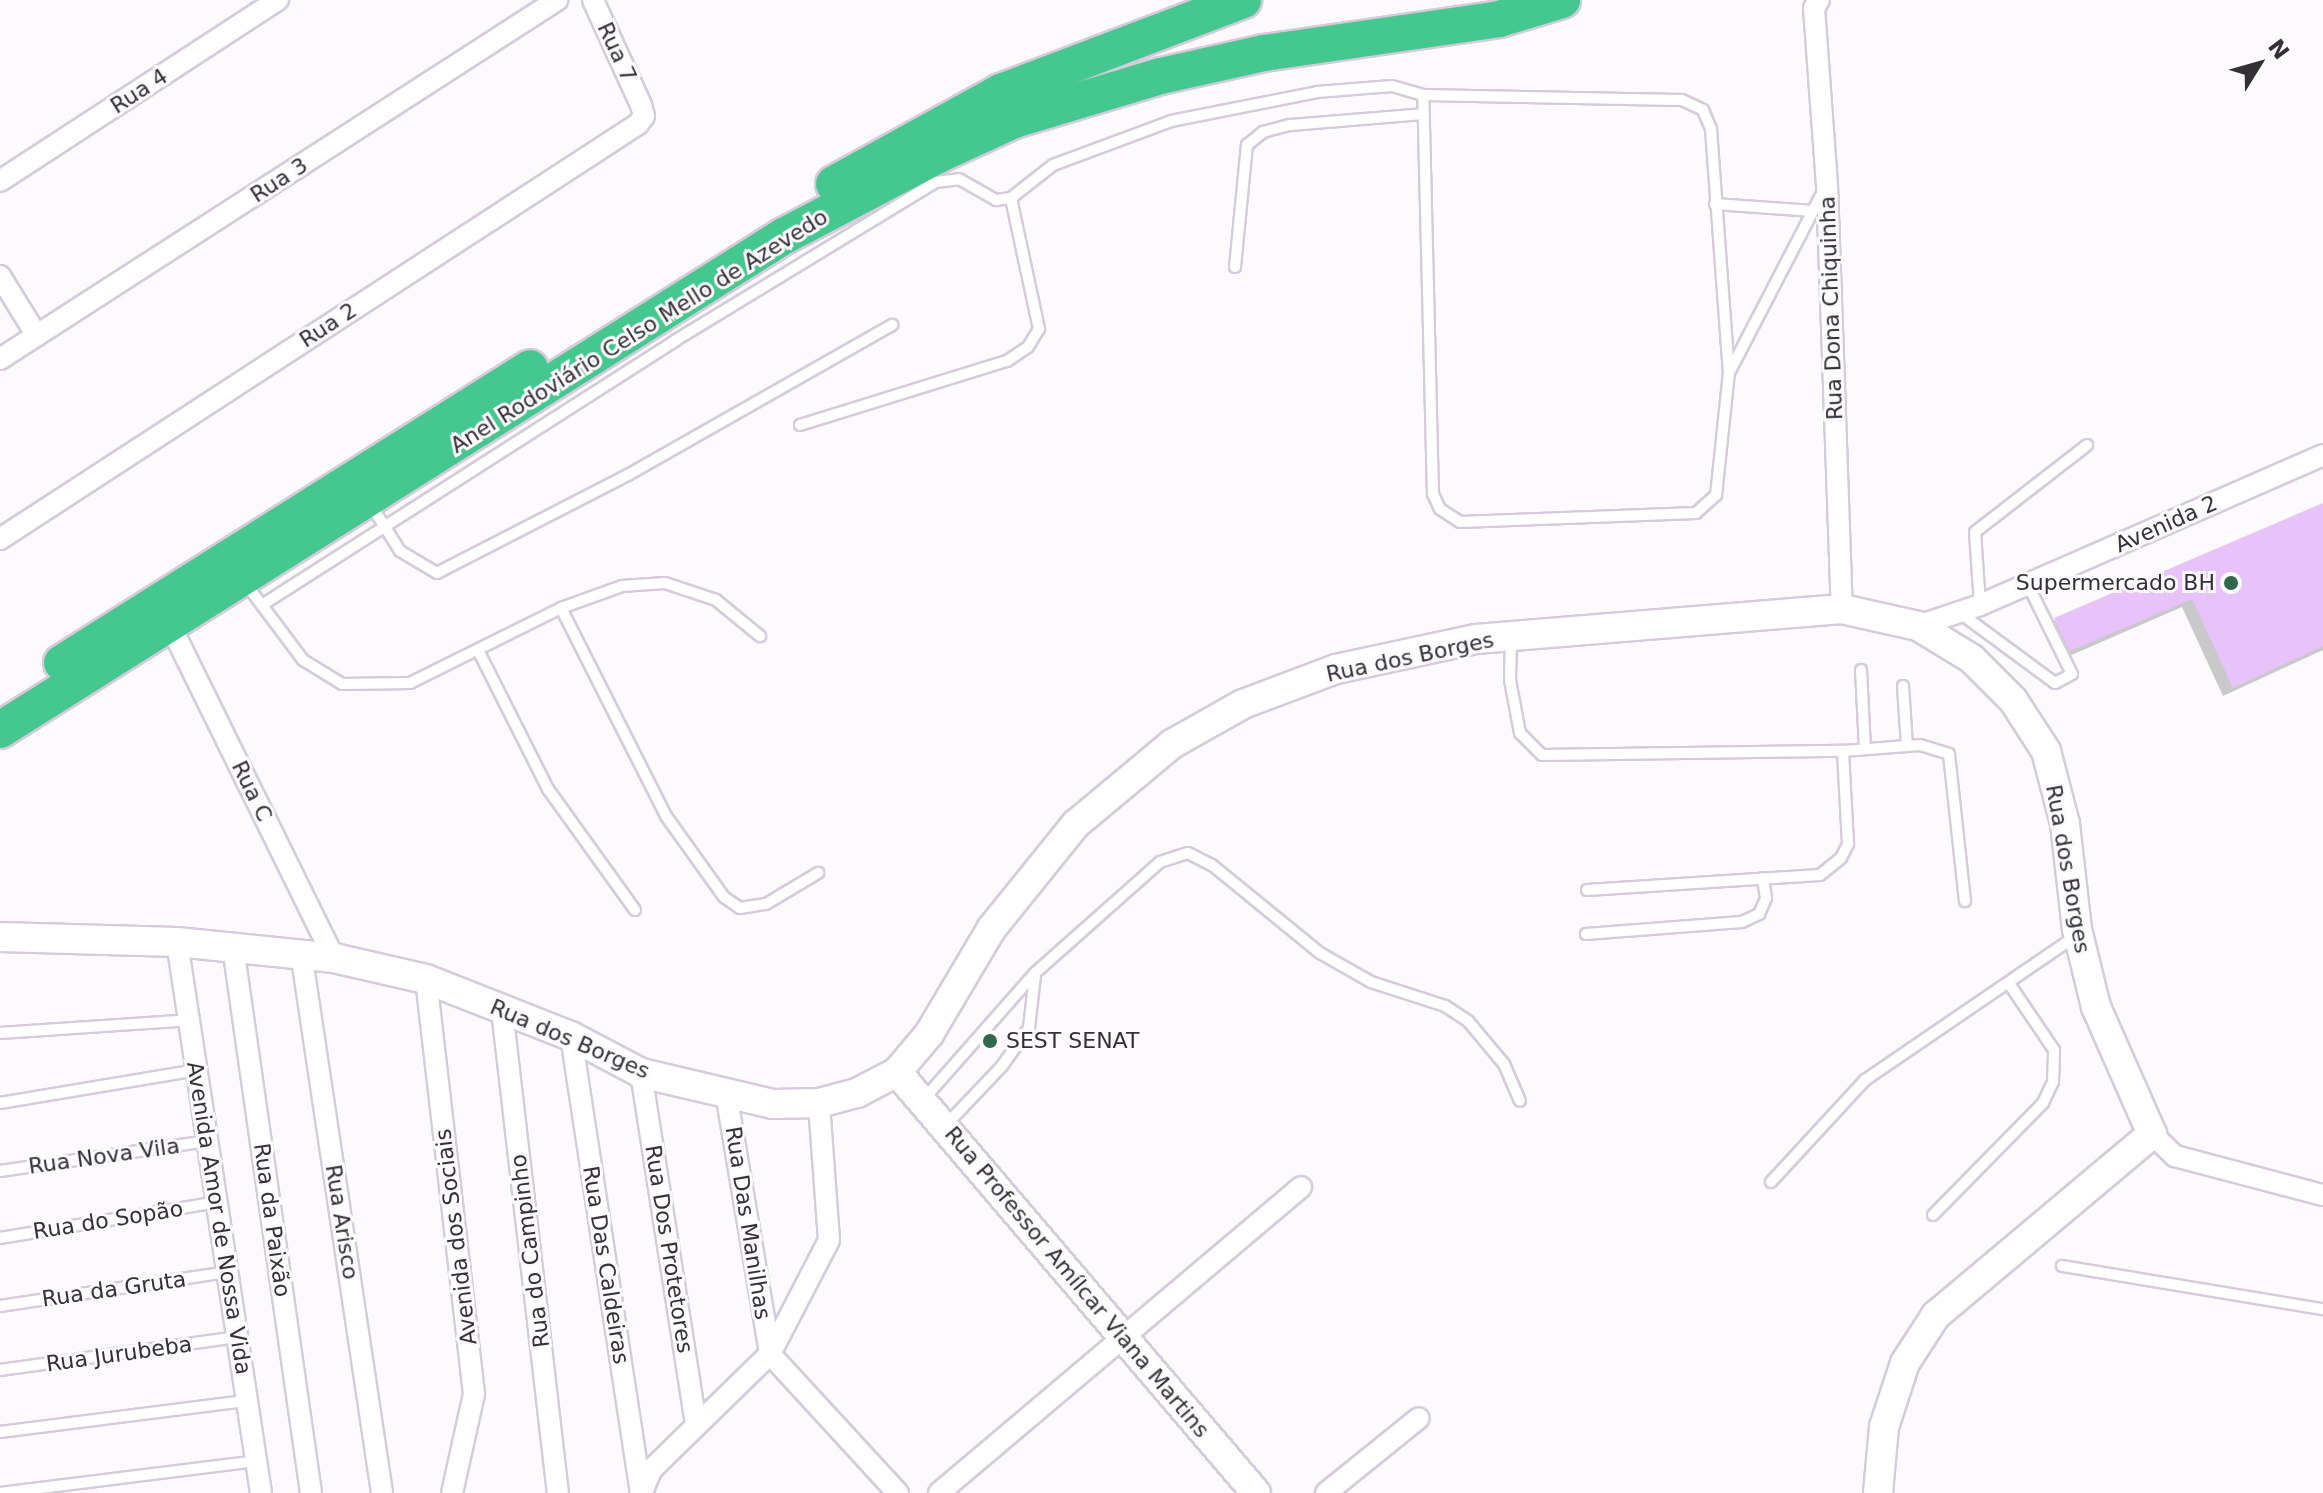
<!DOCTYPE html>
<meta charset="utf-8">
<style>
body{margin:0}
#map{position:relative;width:2323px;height:1493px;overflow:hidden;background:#fcfafd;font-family:"DejaVu Sans",sans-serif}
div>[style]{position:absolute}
.shadow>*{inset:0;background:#0003}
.building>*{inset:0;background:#e8c3fa}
.roads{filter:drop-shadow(2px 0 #d5cbdb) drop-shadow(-2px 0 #d5cbdb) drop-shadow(0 2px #d5cbdb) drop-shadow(0 -2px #d5cbdb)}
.lane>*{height:10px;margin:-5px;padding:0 5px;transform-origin:5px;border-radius:5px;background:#fff}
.street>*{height:20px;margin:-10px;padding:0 10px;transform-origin:10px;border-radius:10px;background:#fff}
.secondary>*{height:28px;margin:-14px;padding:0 14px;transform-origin:14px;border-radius:14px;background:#fff}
.highway>*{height:36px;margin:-18px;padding:0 18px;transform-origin:18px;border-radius:18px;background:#45c790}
.dots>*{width:22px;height:22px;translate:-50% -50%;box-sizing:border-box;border:4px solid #fcfafd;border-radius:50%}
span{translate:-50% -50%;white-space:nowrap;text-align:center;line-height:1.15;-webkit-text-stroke:6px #fcfafd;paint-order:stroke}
.street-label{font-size:22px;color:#343036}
.poi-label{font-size:22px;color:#343036}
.right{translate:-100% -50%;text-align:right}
.left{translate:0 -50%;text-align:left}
.north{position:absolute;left:2219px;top:24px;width:80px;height:80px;-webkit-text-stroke:6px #fcfafd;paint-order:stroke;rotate:53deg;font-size:22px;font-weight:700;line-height:32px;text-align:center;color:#343036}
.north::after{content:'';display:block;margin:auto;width:28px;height:36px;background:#343036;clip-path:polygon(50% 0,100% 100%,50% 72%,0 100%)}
</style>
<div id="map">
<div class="shadow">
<div style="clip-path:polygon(2323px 504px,2323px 650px,2223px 696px,2182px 607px,2060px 660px,2045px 630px,2055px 620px)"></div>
</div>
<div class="building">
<div style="clip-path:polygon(2323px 503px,2323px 646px,2233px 688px,2192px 599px,2070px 651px,2054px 618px)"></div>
</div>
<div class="roads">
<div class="lane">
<div style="left:1715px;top:204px;width:98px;rotate:4.1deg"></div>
<div style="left:1235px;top:267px;width:123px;rotate:-84.4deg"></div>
<div style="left:1247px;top:145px;width:21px;rotate:-39deg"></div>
<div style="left:1263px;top:132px;width:28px;rotate:-15deg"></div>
<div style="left:1290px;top:125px;width:134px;rotate:-4.7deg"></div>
<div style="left:1730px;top:371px;width:204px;rotate:-62.6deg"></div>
<div style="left:800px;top:425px;width:217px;rotate:-17.2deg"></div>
<div style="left:1007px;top:361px;width:25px;rotate:-34deg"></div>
<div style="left:1028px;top:347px;width:21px;rotate:-59deg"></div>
<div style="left:1039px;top:329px;width:134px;rotate:-102.1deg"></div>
<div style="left:371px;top:505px;width:54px;rotate:57.8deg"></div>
<div style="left:400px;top:551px;width:43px;rotate:30.7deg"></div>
<div style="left:437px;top:573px;width:215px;rotate:-27.2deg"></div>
<div style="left:628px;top:475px;width:304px;rotate:-29.6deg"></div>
<div style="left:246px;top:584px;width:95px;rotate:53.1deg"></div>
<div style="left:303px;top:660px;width:46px;rotate:31.6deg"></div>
<div style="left:342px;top:684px;width:68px;rotate:-0.8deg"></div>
<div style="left:410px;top:683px;width:169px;rotate:-26.4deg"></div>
<div style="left:561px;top:608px;width:233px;rotate:63.2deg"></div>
<div style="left:666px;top:816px;width:100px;rotate:54.4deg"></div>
<div style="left:724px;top:897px;width:19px;rotate:35deg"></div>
<div style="left:740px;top:908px;width:26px;rotate:-9deg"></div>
<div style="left:766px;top:904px;width:61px;rotate:-30.8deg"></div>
<div style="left:262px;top:605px;width:492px;rotate:-32.6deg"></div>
<div style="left:676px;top:340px;width:304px;rotate:-31.3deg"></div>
<div style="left:936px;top:182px;width:23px;rotate:-7deg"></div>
<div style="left:959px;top:179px;width:43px;rotate:29.6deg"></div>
<div style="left:996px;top:200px;width:15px;rotate:-8deg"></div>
<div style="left:1011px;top:198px;width:53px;rotate:-38.2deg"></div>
<div style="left:1053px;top:165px;width:126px;rotate:-20.4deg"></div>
<div style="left:1171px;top:121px;width:149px;rotate:-11.2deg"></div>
<div style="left:1317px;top:92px;width:75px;rotate:-4.6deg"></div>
<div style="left:1392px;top:86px;width:32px;rotate:16deg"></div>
<div style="left:1423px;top:95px;width:259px;rotate:1.1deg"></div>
<div style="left:1682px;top:100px;width:23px;rotate:25deg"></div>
<div style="left:1703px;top:110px;width:21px;rotate:67deg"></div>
<div style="left:1711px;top:129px;width:244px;rotate:85.8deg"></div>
<div style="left:1729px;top:372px;width:124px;rotate:96deg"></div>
<div style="left:1716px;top:495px;width:27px;rotate:138deg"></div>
<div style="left:1696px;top:513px;width:236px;rotate:177.8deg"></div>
<div style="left:1460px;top:522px;width:24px;rotate:-147deg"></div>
<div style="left:1440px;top:509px;width:17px;rotate:-115deg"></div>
<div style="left:1433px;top:494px;width:399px;rotate:-91.4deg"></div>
<div style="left:1980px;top:605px;width:73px;rotate:-93.9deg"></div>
<div style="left:1975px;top:532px;width:142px;rotate:-37.8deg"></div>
<div style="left:561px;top:608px;width:65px;rotate:-19.8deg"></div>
<div style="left:622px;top:586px;width:43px;rotate:-4deg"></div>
<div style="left:665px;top:583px;width:54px;rotate:18.4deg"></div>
<div style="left:716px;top:600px;width:57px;rotate:39.3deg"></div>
<div style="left:1960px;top:613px;width:118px;rotate:36.4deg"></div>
<div style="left:2055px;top:683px;width:19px;rotate:-28deg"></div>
<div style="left:2072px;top:674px;width:99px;rotate:-116.3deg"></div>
<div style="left:1511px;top:638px;width:42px;rotate:91.4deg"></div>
<div style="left:1510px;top:680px;width:54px;rotate:79.3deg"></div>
<div style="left:1520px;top:733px;width:31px;rotate:45deg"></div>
<div style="left:1542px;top:755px;width:301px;rotate:-0.8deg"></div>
<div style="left:1843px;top:751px;width:77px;rotate:-4.5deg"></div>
<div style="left:1920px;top:745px;width:30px;rotate:17deg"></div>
<div style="left:1949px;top:754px;width:148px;rotate:83.8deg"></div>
<div style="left:478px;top:650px;width:156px;rotate:63.3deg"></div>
<div style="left:548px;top:789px;width:149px;rotate:54.3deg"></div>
<div style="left:1861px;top:670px;width:78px;rotate:87.1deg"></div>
<div style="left:1903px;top:686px;width:60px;rotate:86.2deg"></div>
<div style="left:1587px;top:890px;width:233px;rotate:-3.7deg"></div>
<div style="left:1820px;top:875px;width:27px;rotate:-39deg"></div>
<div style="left:1841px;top:858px;width:16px;rotate:-63deg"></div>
<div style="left:1848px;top:844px;width:93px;rotate:-93.1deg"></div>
<div style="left:1586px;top:934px;width:156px;rotate:-4.4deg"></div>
<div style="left:1742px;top:922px;width:19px;rotate:-25deg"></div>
<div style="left:1759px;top:914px;width:17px;rotate:-66deg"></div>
<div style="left:1766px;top:898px;width:20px;rotate:-99deg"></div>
<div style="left:0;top:1033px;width:189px;rotate:-3.9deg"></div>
<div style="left:923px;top:1100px;width:169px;rotate:-48.6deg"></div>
<div style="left:1035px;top:973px;width:167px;rotate:-41.6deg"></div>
<div style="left:1160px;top:862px;width:29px;rotate:-18deg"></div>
<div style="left:1188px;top:853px;width:27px;rotate:27deg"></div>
<div style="left:1212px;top:865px;width:139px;rotate:39.2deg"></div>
<div style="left:1320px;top:953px;width:59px;rotate:29.6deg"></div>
<div style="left:1371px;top:982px;width:78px;rotate:18deg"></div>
<div style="left:1445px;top:1006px;width:27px;rotate:33deg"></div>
<div style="left:1468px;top:1021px;width:56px;rotate:50.1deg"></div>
<div style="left:1504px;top:1064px;width:40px;rotate:66.6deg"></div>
<div style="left:0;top:1103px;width:200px;rotate:-9.5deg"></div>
<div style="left:944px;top:1127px;width:84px;rotate:-46.4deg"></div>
<div style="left:1002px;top:1066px;width:47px;rotate:-54.6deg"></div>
<div style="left:1029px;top:1028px;width:53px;rotate:-83.5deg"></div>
<div style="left:0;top:1171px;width:210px;rotate:-8.2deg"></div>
<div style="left:1771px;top:1182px;width:139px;rotate:-47.3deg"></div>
<div style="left:1865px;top:1080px;width:255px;rotate:-34.3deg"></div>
<div style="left:1933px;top:1215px;width:157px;rotate:-45.5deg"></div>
<div style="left:2043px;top:1103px;width:23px;rotate:-65deg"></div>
<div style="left:2053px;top:1082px;width:32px;rotate:-88deg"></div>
<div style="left:2054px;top:1050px;width:78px;rotate:-124.1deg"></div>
<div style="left:0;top:1238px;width:220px;rotate:-9.4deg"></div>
<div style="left:2062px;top:1266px;width:265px;rotate:9.4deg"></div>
<div style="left:0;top:1306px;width:231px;rotate:-8.5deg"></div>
<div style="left:0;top:1370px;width:240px;rotate:-7.9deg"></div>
<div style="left:0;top:1432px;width:249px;rotate:-7.2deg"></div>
<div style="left:0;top:1493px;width:258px;rotate:-7.1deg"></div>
</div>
<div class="street">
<div style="left:1819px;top:0;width:9px;rotate:122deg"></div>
<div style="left:1814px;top:8px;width:177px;rotate:85.8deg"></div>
<div style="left:1827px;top:185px;width:424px;rotate:88deg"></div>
<div style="left:0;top:181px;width:332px;rotate:-33.1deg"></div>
<div style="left:0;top:276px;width:70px;rotate:58.3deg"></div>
<div style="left:0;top:359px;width:663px;rotate:-32.8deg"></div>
<div style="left:0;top:539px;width:761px;rotate:-33.04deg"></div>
<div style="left:638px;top:124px;width:10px;rotate:-53deg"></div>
<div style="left:644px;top:116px;width:11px;rotate:-105deg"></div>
<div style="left:641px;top:105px;width:115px;rotate:-114.6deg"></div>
<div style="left:170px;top:625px;width:371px;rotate:63.8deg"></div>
<div style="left:1918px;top:626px;width:65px;rotate:-18.7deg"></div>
<div style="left:1980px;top:605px;width:374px;rotate:-23.6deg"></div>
<div style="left:177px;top:942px;width:557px;rotate:81.33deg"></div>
<div style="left:233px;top:947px;width:552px;rotate:81.87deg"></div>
<div style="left:301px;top:952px;width:547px;rotate:81.48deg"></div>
<div style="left:426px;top:979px;width:418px;rotate:83.4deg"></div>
<div style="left:474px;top:1394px;width:101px;rotate:102.5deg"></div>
<div style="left:502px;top:1010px;width:486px;rotate:83.4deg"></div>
<div style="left:571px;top:1036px;width:462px;rotate:81.3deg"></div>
<div style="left:641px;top:1073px;width:356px;rotate:81.1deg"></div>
<div style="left:726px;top:1093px;width:265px;rotate:80.4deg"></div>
<div style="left:770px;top:1354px;width:189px;rotate:47.4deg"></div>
<div style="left:2152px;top:1134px;width:32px;rotate:44deg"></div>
<div style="left:2175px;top:1156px;width:153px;rotate:14.8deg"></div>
<div style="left:642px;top:1492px;width:25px;rotate:-67deg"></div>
<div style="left:652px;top:1469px;width:165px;rotate:-44.3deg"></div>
<div style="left:770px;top:1354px;width:128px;rotate:-62.6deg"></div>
<div style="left:829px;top:1240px;width:137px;rotate:-94.2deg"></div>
<div style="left:939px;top:1493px;width:474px;rotate:-40.2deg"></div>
<div style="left:1326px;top:1493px;width:119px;rotate:-38.9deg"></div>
</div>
<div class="secondary">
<div style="left:0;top:937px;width:177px;rotate:1.6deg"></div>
<div style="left:177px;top:942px;width:158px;rotate:5.8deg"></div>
<div style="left:334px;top:958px;width:94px;rotate:12.9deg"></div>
<div style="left:426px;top:979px;width:156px;rotate:21.5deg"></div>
<div style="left:571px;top:1036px;width:79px;rotate:27.9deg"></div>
<div style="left:641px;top:1073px;width:136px;rotate:13.2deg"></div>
<div style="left:773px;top:1104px;width:46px;rotate:-1.2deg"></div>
<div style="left:819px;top:1103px;width:39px;rotate:-15deg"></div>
<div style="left:857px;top:1093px;width:45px;rotate:-27.7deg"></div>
<div style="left:897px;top:1072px;width:50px;rotate:-49.9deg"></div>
<div style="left:929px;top:1034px;width:123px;rotate:-59.3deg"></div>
<div style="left:992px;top:928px;width:134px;rotate:-51.1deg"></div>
<div style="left:1076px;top:824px;width:125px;rotate:-39.8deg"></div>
<div style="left:1172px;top:744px;width:81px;rotate:-29.4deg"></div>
<div style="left:1243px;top:704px;width:99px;rotate:-20.6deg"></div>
<div style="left:1336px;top:669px;width:143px;rotate:-12.1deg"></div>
<div style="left:1476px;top:639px;width:367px;rotate:-4.7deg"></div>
<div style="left:1842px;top:609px;width:78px;rotate:12.6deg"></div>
<div style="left:1918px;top:626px;width:63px;rotate:31.4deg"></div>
<div style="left:1972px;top:659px;width:58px;rotate:45deg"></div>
<div style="left:2013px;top:700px;width:61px;rotate:57.1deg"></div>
<div style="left:2046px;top:751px;width:75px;rotate:75.4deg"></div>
<div style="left:2065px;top:824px;width:106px;rotate:83.5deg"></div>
<div style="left:2077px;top:929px;width:80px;rotate:76.3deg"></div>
<div style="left:2096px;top:1007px;width:139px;rotate:66.2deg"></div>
<div style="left:2152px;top:1134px;width:282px;rotate:140deg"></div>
<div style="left:1936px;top:1315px;width:57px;rotate:122.9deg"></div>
<div style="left:1905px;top:1363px;width:67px;rotate:108.2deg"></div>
<div style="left:1884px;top:1427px;width:66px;rotate:95.2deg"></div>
<div style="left:897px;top:1072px;width:553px;rotate:49.54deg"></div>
</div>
<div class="highway">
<div style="left:834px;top:184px;width:191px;rotate:-28.9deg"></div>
<div style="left:1001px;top:92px;width:259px;rotate:-20.8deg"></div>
<div style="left:62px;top:663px;width:553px;rotate:-32.22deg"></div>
<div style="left:0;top:730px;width:927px;rotate:-32.22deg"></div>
<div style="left:784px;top:236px;width:174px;rotate:-27.7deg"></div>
<div style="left:938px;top:155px;width:84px;rotate:-24.7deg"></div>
<div style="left:1014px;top:120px;width:153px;rotate:-16.7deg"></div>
<div style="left:1161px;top:76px;width:106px;rotate:-12.6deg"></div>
<div style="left:1264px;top:53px;width:237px;rotate:-8.2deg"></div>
<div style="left:1499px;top:19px;width:66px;rotate:-16.8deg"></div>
</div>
</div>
<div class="dots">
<div style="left:2231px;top:583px;background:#30674d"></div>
<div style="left:990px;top:1041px;background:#30674d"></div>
</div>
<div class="street-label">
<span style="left:617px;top:52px;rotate:65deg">Rua 7</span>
<span style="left:139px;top:91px;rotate:-33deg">Rua 4</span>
<span style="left:279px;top:180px;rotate:-33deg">Rua 3</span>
<span style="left:1831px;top:308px;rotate:-92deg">Rua Dona Chiquinha</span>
<span style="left:328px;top:325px;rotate:-33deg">Rua 2</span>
<span style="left:639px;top:331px;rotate:-32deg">Anel Rodoviário Celso Mello de Azevedo</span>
<span style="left:2166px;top:524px;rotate:-24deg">Avenida 2</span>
<span style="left:1410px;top:657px;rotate:-12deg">Rua dos Borges</span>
<span style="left:252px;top:791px;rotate:64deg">Rua C</span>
<span style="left:2068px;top:869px;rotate:80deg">Rua dos Borges</span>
<span style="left:570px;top:1039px;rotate:23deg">Rua dos Borges</span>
<span style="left:104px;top:1156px;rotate:-8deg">Rua Nova Vila</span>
<span style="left:219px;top:1218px;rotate:81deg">Avenida Amor de Nossa Vida</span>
<span style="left:108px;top:1220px;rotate:-9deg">Rua do Sopão</span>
<span style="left:272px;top:1220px;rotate:82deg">Rua da Paixão</span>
<span style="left:342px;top:1222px;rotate:81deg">Rua Arisco</span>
<span style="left:748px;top:1223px;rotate:81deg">Rua Das Manilhas</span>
<span style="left:456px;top:1237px;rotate:-97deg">Avenida dos Sociais</span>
<span style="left:669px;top:1249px;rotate:81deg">Rua Dos Protetores</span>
<span style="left:530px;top:1251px;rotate:-97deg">Rua do Campinho</span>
<span style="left:606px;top:1265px;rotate:81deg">Rua Das Caldeiras</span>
<span style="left:1077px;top:1282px;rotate:50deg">Rua Professor Amílcar Viana Martins</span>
<span style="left:114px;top:1289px;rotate:-8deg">Rua da Gruta</span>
<span style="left:119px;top:1354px;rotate:-8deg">Rua Jurubeba</span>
</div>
<div class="poi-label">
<span class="right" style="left:2215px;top:583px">Supermercado BH</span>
<span class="left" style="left:1006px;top:1041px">SEST SENAT</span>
</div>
<div class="north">N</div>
</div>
